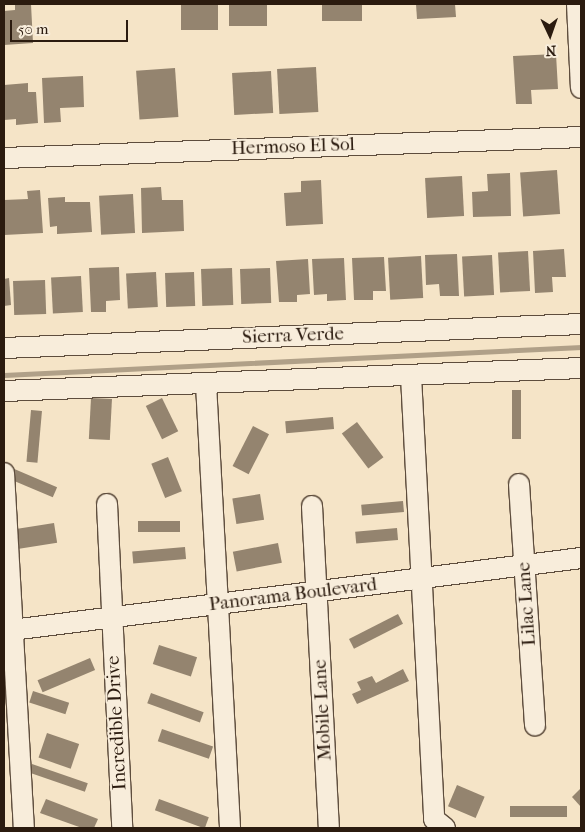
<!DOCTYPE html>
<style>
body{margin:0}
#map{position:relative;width:585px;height:832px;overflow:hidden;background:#f5e4c7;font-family:"IM FELL French Canon",serif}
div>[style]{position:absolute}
.stream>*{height:4.5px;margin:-2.25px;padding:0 2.25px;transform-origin:2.25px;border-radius:2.25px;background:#b0a088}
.building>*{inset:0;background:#94846f;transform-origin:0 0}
.roads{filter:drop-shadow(1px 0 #5e4d3d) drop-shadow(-1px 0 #5e4d3d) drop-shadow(0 1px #5e4d3d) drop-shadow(0 -1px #5e4d3d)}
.minor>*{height:20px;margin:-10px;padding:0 10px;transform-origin:10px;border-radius:10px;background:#f8eddb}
span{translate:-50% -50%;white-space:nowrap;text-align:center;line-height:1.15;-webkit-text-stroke:4px #f8eddb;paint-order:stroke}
.street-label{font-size:19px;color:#2b1b0f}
.frame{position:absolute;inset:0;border:5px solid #2b1b0f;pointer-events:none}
.north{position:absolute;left:525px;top:10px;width:50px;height:50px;-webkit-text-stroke:4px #f8eddb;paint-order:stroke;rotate:177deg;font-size:14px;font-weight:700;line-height:20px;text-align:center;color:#2b1b0f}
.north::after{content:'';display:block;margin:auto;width:18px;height:22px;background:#2b1b0f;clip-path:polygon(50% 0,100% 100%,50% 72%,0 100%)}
.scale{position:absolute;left:10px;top:20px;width:118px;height:22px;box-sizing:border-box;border:2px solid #2b1b0f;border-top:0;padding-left:6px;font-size:15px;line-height:18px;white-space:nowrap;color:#2b1b0f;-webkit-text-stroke:4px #f8eddb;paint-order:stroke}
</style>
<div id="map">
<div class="stream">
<div style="left:4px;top:375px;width:578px;rotate:-2.78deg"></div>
</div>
<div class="building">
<div style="clip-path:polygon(15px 4px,31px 4px,33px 43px,4px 45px,4px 11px,15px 10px)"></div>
<div style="left:181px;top:4px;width:37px;height:26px"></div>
<div style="left:229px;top:4px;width:38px;height:22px"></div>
<div style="left:322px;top:4px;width:40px;height:17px"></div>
<div style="clip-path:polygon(416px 4px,455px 4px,456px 17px,417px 19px)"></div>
<div style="clip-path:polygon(556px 54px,558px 89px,531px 90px,532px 104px,516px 104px,513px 56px)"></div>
<div style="left:316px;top:67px;width:45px;height:39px;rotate:87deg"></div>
<div style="left:175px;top:68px;width:49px;height:39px;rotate:86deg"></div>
<div style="left:271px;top:71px;width:42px;height:39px;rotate:87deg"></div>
<div style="clip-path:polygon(83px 76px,84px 107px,60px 108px,61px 122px,44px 123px,42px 78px)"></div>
<div style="clip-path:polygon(28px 83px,28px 92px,36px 92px,38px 123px,16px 125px,16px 119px,4px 120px,4px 85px)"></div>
<div style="left:557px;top:170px;width:44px;height:37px;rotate:86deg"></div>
<div style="clip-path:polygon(510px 173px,511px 216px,473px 217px,472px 192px,488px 191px,487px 174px)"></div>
<div style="left:462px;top:176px;width:40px;height:37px;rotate:87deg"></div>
<div style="clip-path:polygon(321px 180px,323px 224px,286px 226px,284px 193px,301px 192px,301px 181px)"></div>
<div style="clip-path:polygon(161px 187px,162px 200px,183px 200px,184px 231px,142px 233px,141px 188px)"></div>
<div style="clip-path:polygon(40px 190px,43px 233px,4px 235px,4px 200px,28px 199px,27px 191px)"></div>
<div style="left:133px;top:194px;width:39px;height:34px;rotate:87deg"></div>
<div style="clip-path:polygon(65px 197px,65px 202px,90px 202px,92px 232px,57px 234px,57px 226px,50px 227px,48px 198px)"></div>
<div style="clip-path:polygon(564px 249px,566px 277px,552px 277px,553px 292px,535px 293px,533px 251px)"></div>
<div style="left:528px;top:251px;width:40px;height:30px;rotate:87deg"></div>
<div style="clip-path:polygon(457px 254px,459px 296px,440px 296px,439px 284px,426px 285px,425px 255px)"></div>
<div style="left:492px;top:255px;width:40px;height:30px;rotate:87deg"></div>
<div style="left:421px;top:256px;width:42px;height:33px;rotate:87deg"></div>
<div style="clip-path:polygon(384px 257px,386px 291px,373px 291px,373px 300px,354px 300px,352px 258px)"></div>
<div style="clip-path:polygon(344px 258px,346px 300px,327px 301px,327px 294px,314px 295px,312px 259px)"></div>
<div style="clip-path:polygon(308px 259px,310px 294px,297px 295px,297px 302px,279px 302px,276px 261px)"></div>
<div style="clip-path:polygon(119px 267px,120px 300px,106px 301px,106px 312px,91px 312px,89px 268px)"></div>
<div style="left:232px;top:268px;width:37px;height:31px;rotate:88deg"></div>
<div style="left:270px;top:268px;width:35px;height:30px;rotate:88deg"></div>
<div style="left:156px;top:272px;width:35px;height:30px;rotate:87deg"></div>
<div style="left:194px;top:272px;width:34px;height:29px;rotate:88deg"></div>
<div style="left:81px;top:276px;width:36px;height:30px;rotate:87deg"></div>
<div style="clip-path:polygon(9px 278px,11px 305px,4px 306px,4px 279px)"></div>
<div style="left:45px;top:280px;width:34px;height:32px;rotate:88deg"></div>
<div style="left:512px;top:390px;width:9px;height:49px"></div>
<div style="left:91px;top:398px;width:21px;height:41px;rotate:3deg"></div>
<div style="left:162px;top:398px;width:37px;height:18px;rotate:64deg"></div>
<div style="left:31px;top:410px;width:11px;height:52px;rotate:5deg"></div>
<div style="left:333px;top:417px;width:12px;height:48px;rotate:85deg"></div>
<div style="left:357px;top:422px;width:44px;height:19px;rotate:53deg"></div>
<div style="left:253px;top:426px;width:18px;height:45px;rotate:27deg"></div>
<div style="left:168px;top:457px;width:37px;height:18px;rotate:68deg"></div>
<div style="left:12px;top:468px;width:49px;height:11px;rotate:23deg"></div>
<div style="left:260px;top:494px;width:26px;height:28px;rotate:81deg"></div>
<div style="left:403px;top:501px;width:11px;height:42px;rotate:85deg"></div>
<div style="left:180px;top:521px;width:11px;height:42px;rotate:90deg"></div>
<div style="left:54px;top:523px;width:20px;height:40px;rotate:81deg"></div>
<div style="left:397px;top:528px;width:12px;height:42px;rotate:85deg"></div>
<div style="left:278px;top:543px;width:20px;height:46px;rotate:79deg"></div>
<div style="left:185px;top:547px;width:12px;height:53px;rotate:85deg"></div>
<div style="left:398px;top:614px;width:11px;height:55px;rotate:63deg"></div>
<div style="left:159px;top:645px;width:40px;height:20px;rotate:18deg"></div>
<div style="left:90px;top:658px;width:13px;height:57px;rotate:67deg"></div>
<div style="clip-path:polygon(403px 669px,409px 681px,357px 704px,352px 694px,361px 690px,357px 682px,372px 676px,376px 683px)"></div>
<div style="left:33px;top:691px;width:38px;height:12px;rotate:18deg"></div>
<div style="left:151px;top:693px;width:56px;height:11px;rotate:20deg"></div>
<div style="left:162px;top:729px;width:54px;height:13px;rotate:19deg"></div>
<div style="left:47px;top:733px;width:34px;height:26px;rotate:19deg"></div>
<div style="left:32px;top:764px;width:59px;height:9px;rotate:19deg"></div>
<div style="left:457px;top:785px;width:30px;height:23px;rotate:23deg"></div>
<div style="clip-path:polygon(581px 788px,581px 807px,572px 797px)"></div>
<div style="clip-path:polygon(46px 799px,98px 819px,94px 828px,82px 828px,40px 813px)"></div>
<div style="left:159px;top:799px;width:53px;height:12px;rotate:20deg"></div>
<div style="left:567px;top:806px;width:11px;height:57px;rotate:90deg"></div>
</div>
<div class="roads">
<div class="minor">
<div style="left:577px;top:4px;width:84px;rotate:87.3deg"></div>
<div style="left:4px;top:158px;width:577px;rotate:-2.08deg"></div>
<div style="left:4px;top:348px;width:577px;rotate:-2.38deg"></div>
<div style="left:411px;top:376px;width:444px;rotate:87deg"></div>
<div style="left:434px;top:819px;width:14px;rotate:39deg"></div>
<div style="left:206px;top:384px;width:445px;rotate:86.9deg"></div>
<div style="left:4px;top:391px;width:577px;rotate:-2.28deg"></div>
<div style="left:4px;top:473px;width:356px;rotate:86.8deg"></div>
<div style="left:519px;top:484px;width:242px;rotate:86.2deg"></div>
<div style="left:107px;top:504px;width:324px;rotate:87.3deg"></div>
<div style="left:312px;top:506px;width:322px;rotate:87deg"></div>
<div style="left:4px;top:631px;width:582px;rotate:-7.21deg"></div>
</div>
</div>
<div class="street-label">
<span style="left:293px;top:147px;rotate:-2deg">Hermoso El Sol</span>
<span style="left:293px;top:336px;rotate:-2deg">Sierra Verde</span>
<span style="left:293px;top:595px;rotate:-7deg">Panorama Boulevard</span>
<span style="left:527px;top:604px;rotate:-94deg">Lilac Lane</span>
<span style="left:323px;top:710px;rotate:-93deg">Mobile Lane</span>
<span style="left:117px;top:723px;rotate:-93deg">Incredible Drive</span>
</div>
<div class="frame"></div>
<div class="north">N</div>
<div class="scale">50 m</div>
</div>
